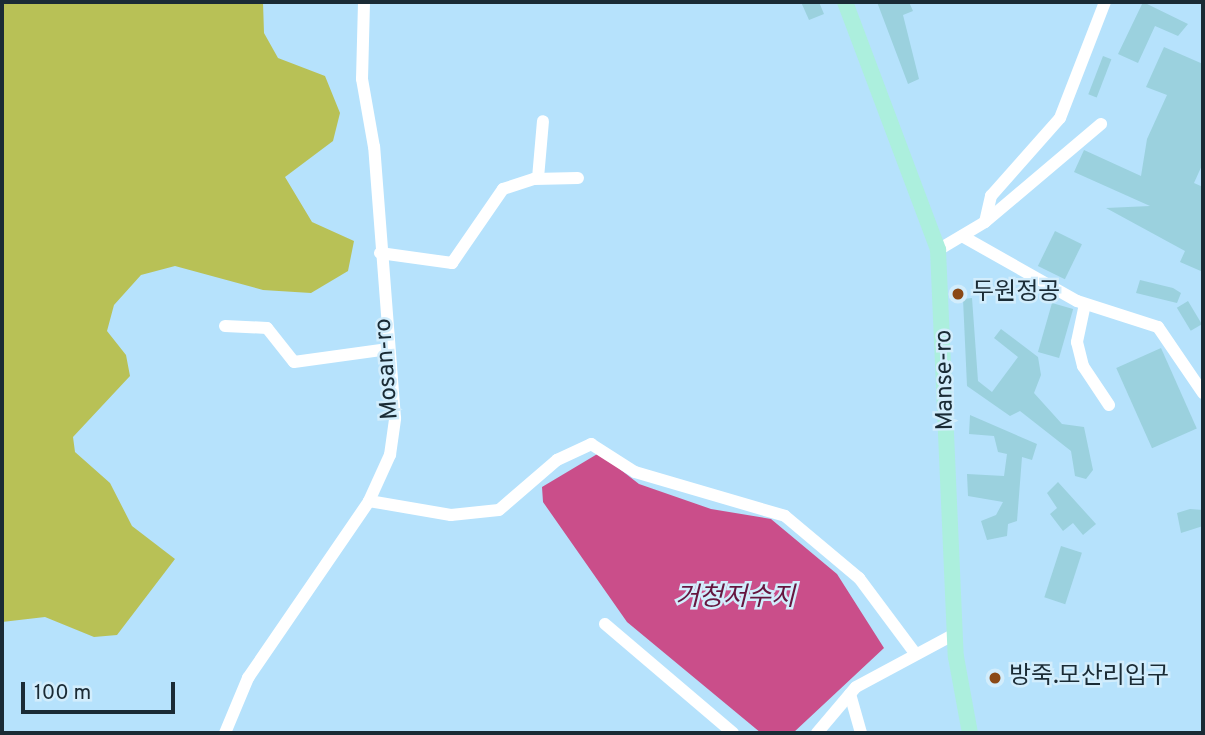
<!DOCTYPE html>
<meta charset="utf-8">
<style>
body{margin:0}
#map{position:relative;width:1205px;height:735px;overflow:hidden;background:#b6e2fc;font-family:Overpass,"Noto Sans KR",sans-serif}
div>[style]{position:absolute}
.green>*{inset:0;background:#b8c156}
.water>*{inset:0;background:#ca4e8a}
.building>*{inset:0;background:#9bd1de;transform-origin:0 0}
.minor>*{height:12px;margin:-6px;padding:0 6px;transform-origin:6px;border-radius:6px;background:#fff}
.major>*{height:16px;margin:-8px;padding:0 8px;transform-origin:8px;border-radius:8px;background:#acefdd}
.dots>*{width:19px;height:19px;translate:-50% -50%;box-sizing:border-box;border:4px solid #d2edfc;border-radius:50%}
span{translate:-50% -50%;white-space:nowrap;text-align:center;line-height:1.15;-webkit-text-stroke:5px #d2edfc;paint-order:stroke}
.poi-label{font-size:24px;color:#1a2b35}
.left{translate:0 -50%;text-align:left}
.street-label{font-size:24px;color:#1a2b35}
.water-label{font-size:26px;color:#65153f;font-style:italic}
.frame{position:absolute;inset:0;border:4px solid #1a2b35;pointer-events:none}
.scale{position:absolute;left:21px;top:682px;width:154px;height:32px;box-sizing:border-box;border:4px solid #1a2b35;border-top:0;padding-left:9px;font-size:21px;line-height:24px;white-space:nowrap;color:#1a2b35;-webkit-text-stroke:5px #d2edfc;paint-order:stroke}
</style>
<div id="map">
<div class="green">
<div style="clip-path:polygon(2px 2px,263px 2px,264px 33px,278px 58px,325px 76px,340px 113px,333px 141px,285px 177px,312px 222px,354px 241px,348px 271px,311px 293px,263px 290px,175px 266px,141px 275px,114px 305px,107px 331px,126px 355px,130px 376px,73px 437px,75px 452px,110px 483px,132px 526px,175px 559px,117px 635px,94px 637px,45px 617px,2px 622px)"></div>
</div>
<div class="water">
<div style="clip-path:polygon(599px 453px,639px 484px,711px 509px,771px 519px,837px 574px,884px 648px,793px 733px,761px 733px,627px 622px,543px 502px,542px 487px)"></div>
</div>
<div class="building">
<div style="clip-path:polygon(801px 2px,819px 2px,824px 14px,809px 20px)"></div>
<div style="clip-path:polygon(877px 2px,909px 2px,913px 11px,903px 15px,919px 79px,908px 84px)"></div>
<div style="clip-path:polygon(1143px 2px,1188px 24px,1178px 36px,1155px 26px,1138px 63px,1118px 54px)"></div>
<div style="clip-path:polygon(1164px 47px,1203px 64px,1203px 163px,1194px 183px,1203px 187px,1203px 272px,1180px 262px,1185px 251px,1106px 208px,1150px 206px,1074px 172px,1084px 150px,1141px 176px,1147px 139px,1167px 95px,1146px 87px)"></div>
<div style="left:1103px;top:56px;width:9px;height:41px;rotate:21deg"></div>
<div style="left:1055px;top:231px;width:30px;height:39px;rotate:26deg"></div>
<div style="clip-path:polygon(1140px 280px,1173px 288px,1181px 293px,1177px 303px,1136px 293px)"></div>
<div style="clip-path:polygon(972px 298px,978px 381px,992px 392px,1018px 357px,994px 338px,1001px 329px,1038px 357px,1041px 375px,1034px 393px,1062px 424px,1084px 427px,1093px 470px,1086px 479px,1075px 476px,1071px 451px,1020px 411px,1010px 416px,967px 386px,963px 299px)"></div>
<div style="left:1188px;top:301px;width:27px;height:13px;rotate:59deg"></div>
<div style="left:1052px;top:303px;width:22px;height:51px;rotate:16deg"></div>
<div style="left:1161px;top:348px;width:88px;height:49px;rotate:66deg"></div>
<div style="clip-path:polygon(970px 415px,1037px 444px,1032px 460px,1022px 457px,1017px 521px,1008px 524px,1007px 536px,987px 540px,981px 521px,996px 515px,1003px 502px,968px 496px,967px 474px,1004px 476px,1007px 454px,998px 452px,994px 436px,969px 434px)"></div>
<div style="clip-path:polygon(1058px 482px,1096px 524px,1083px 535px,1073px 523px,1063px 531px,1050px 514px,1057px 508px,1047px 493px)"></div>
<div style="clip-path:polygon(1190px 509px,1203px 510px,1203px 526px,1181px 533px,1177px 513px)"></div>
<div style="left:1061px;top:546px;width:22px;height:54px;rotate:18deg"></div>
</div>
<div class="minor">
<div style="left:538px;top:178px;width:57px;rotate:-85deg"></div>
<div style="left:985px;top:222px;width:27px;rotate:-77deg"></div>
<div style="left:991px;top:196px;width:104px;rotate:-48.5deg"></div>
<div style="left:1060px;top:118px;width:124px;rotate:-68.8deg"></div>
<div style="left:962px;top:236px;width:132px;rotate:29.5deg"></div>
<div style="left:1077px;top:301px;width:85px;rotate:17.8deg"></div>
<div style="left:1158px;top:327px;width:80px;rotate:55.7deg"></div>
<div style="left:938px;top:250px;width:55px;rotate:-30.8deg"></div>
<div style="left:985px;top:222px;width:152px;rotate:-40.2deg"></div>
<div style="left:380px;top:253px;width:73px;rotate:7.9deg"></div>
<div style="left:452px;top:263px;width:90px;rotate:-55.4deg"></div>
<div style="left:503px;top:189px;width:33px;rotate:-18deg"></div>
<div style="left:534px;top:179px;width:44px;rotate:-1.3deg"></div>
<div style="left:1085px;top:304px;width:39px;rotate:102deg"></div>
<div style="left:1077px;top:342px;width:25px;rotate:76deg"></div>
<div style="left:1083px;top:366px;width:47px;rotate:56.3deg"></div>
<div style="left:225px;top:326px;width:42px;rotate:2.7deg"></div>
<div style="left:267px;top:328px;width:43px;rotate:51.5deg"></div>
<div style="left:294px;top:362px;width:95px;rotate:-7.9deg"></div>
<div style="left:369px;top:501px;width:83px;rotate:9.7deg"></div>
<div style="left:451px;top:515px;width:48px;rotate:-5.9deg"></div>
<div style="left:499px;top:510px;width:77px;rotate:-40.8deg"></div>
<div style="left:557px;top:460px;width:38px;rotate:-25deg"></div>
<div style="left:591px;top:444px;width:52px;rotate:32.5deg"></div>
<div style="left:635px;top:472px;width:156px;rotate:16.3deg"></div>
<div style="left:785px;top:516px;width:97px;rotate:40deg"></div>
<div style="left:859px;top:578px;width:94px;rotate:53.3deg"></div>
<div style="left:605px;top:624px;width:168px;rotate:40.4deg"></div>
<div style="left:850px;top:694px;width:41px;rotate:74.2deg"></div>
<div style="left:225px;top:733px;width:60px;rotate:-67.3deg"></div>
<div style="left:248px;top:678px;width:214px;rotate:-55.6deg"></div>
<div style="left:369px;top:501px;width:51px;rotate:-65.5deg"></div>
<div style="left:390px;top:455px;width:37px;rotate:-82deg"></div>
<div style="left:395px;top:418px;width:272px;rotate:-94.4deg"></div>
<div style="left:374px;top:147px;width:69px;rotate:-100deg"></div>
<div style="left:362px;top:79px;width:77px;rotate:-88.5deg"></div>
<div style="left:817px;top:733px;width:60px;rotate:-49.7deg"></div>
<div style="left:856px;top:687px;width:112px;rotate:-28.2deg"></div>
</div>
<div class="major">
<div style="left:845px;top:2px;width:265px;rotate:69.4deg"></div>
<div style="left:938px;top:250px;width:407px;rotate:87.5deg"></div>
<div style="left:956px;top:657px;width:77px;rotate:79.6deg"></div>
</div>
<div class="dots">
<div style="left:958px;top:294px;background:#8b4916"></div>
<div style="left:995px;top:678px;background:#8b4916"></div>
</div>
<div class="poi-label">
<span class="left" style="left:972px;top:294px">두원정공</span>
<span class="left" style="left:1009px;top:678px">방죽.모산리입구</span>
</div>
<div class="street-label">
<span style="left:388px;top:369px;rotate:-94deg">Mosan-ro</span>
<span style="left:946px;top:380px;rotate:-91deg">Manse-ro</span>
</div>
<div class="water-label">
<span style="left:735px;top:599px">거청저수지</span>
</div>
<div class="frame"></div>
<div class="scale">100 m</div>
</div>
